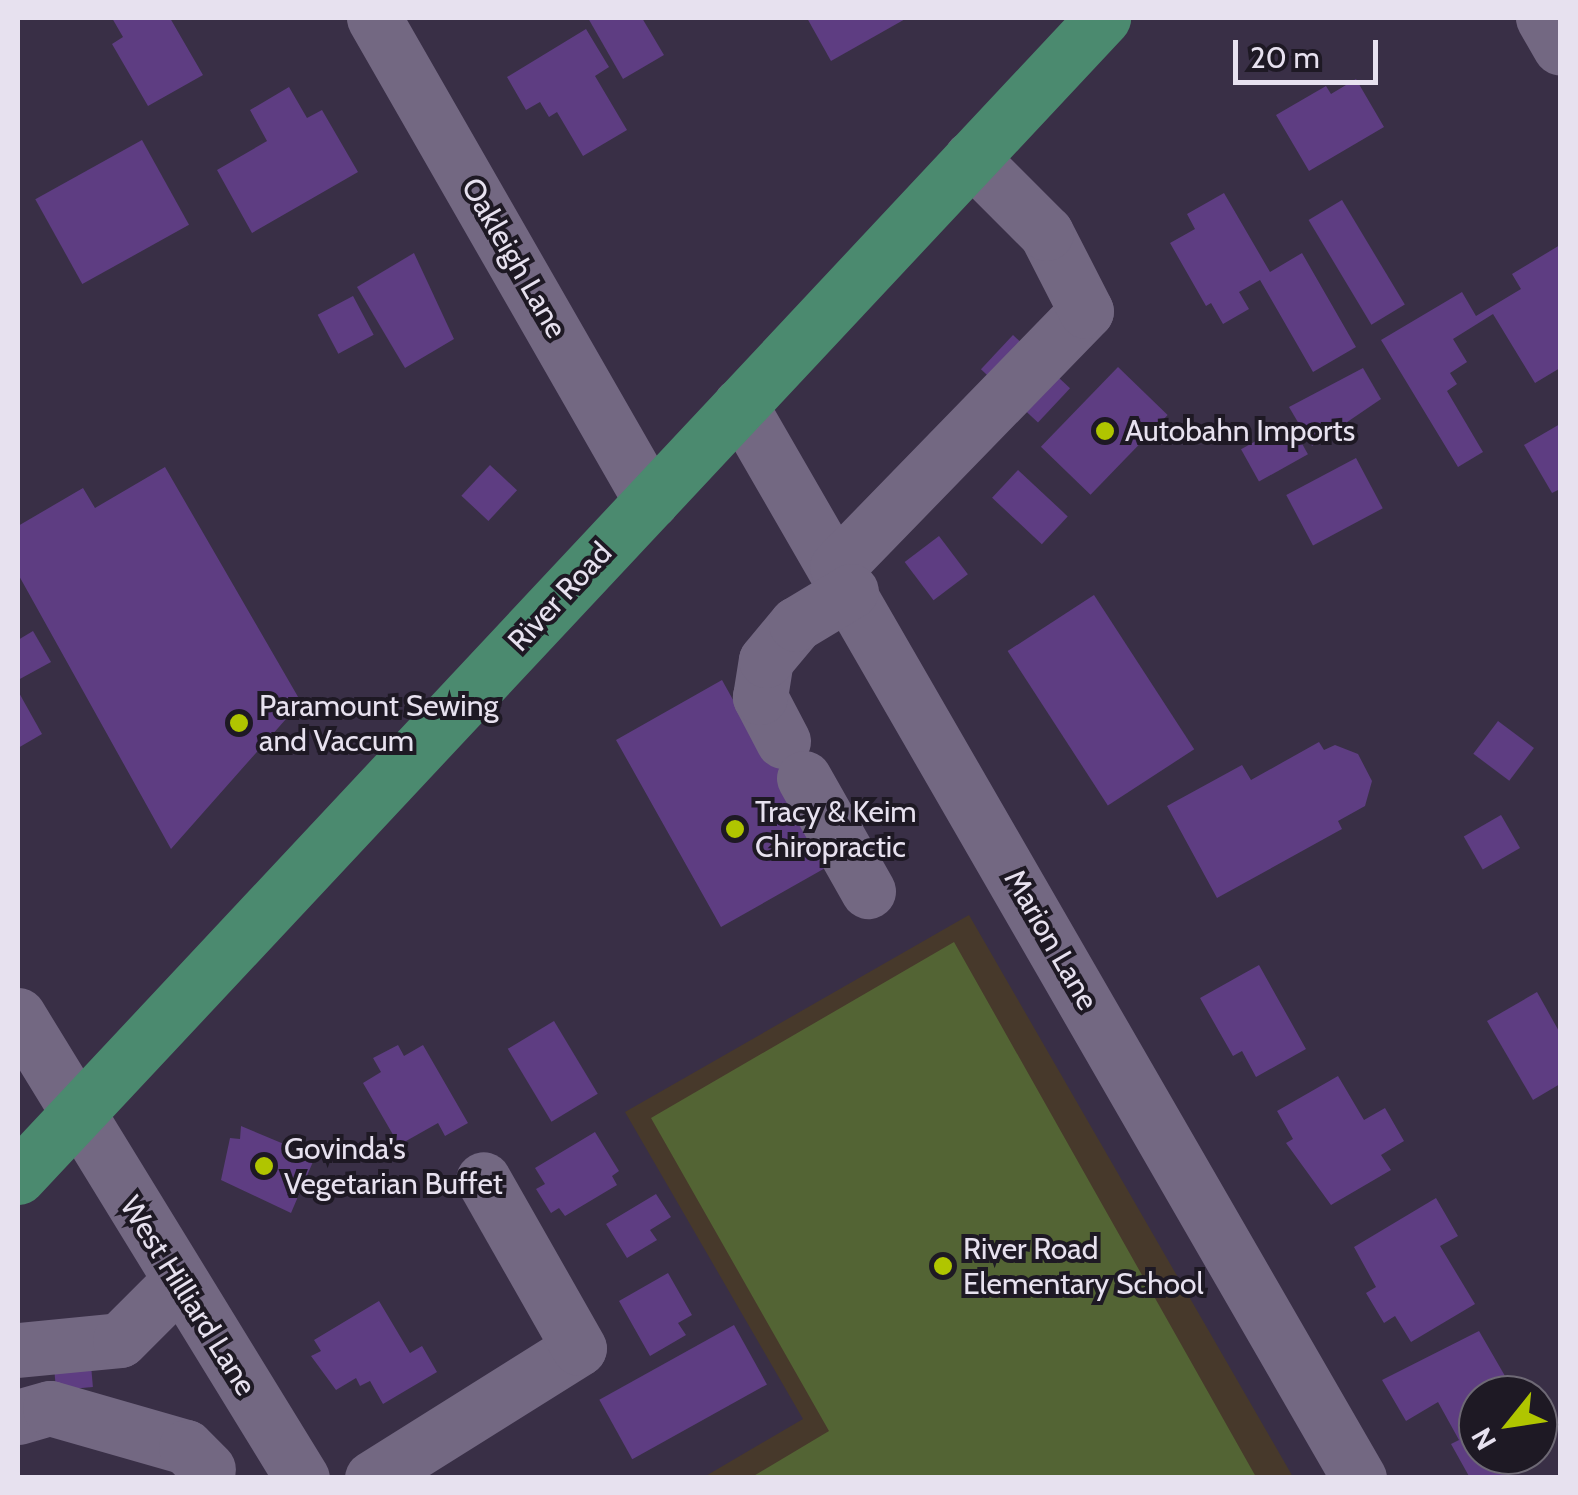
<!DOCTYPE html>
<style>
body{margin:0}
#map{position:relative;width:1578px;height:1495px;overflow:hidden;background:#392f46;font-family:Cabin,sans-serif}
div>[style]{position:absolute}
.education>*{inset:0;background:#47392b}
.green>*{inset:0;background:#536434}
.building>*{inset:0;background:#5e3d82;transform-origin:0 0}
.minor>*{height:55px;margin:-27.5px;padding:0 27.5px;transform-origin:27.5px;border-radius:27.5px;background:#736882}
.major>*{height:55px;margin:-27.5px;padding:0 27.5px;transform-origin:27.5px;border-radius:27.5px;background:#4b8a6f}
.dots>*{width:28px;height:28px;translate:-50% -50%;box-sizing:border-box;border:5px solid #1e1924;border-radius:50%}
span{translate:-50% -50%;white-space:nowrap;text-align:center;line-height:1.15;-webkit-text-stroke:8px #1e1924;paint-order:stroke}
.street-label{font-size:30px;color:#e7e1ef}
.poi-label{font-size:30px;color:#e7e1ef}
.left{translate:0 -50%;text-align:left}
.frame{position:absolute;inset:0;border:20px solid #e7e1ef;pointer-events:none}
.north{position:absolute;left:1458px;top:1375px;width:100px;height:100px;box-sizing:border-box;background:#1e1924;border:2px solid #6e6975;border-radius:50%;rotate:240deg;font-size:28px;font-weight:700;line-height:40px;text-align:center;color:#e7e1ef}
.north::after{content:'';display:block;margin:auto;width:35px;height:45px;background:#b0c500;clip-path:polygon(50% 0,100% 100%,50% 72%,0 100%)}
.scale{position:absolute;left:1233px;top:40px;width:145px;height:45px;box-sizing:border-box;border:5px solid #e7e1ef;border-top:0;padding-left:12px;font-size:30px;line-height:35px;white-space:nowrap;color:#e7e1ef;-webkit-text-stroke:8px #1e1924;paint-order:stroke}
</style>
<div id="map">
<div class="education">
<div style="clip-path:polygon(969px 915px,1293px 1477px,704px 1477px,803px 1419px,625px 1112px)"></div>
</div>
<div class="green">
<div style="clip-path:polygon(954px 942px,1256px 1477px,752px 1477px,829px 1431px,651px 1118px)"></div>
</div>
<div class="building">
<div style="clip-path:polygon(112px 18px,170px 18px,203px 75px,148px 106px,112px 44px,123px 37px)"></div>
<div style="clip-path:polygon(588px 18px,642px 18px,664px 55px,623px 79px)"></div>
<div style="clip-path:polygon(807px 18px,907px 18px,831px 61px)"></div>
<div style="clip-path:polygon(586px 29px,609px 67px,595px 76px,627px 130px,583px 156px,557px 112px,549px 117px,540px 102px,526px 110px,507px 77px)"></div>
<div style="clip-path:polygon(1356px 79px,1384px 127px,1309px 171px,1276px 115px,1326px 86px,1331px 94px)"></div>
<div style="clip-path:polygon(289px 87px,307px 118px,322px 110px,358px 172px,252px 233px,217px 170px,267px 141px,250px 110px)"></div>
<div style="left:142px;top:140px;width:97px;height:122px;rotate:61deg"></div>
<div style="clip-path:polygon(1224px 193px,1270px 272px,1302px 253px,1356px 347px,1313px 372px,1260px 280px,1239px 292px,1249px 309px,1223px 324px,1211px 303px,1206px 306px,1170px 243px,1195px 229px,1187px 214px)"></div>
<div style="left:1342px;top:200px;width:122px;height:39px;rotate:59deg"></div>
<div style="clip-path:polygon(1560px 245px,1560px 368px,1535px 383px,1493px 314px,1453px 339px,1467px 362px,1450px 373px,1457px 384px,1447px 391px,1483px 452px,1458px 467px,1381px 340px,1462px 292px,1476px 316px,1521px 289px,1512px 274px)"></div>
<div style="clip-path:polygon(414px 253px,454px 339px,405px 368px,357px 287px)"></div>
<div style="left:353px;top:296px;width:44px;height:40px;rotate:62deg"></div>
<div style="left:1013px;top:335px;width:78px;height:47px;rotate:43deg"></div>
<div style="left:1118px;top:367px;width:69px;height:111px;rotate:44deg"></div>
<div style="clip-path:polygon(1363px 368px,1381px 399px,1312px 446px,1289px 407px)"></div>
<div style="left:1290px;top:422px;width:37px;height:56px;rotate:61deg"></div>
<div style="clip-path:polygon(1560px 424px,1560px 489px,1552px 493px,1524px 445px)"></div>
<div style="left:1356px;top:458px;width:57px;height:79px;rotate:62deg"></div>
<div style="left:490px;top:465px;width:37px;height:42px;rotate:43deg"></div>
<div style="clip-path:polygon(165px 467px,301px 702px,171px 849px,18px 574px,18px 526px,83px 488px,95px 508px)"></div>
<div style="left:1018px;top:470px;width:68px;height:38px;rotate:43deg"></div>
<div style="left:939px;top:536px;width:48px;height:43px;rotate:53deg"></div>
<div style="left:1094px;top:595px;width:184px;height:103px;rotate:57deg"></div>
<div style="clip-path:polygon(33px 631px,51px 662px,18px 680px,18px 640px)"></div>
<div style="clip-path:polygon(722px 680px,762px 752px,797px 733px,827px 867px,721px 927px,616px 740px)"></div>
<div style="clip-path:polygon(18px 691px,42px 734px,18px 748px)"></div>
<div style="left:1498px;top:721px;width:45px;height:41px;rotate:37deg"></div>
<div style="clip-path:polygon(1319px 742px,1324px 750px,1335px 745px,1358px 754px,1372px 781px,1365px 806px,1338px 821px,1342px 829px,1217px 898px,1167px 806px,1242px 765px,1251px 780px)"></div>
<div style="left:1501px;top:815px;width:38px;height:43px;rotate:60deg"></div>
<div style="clip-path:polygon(1259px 965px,1306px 1049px,1256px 1077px,1242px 1051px,1233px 1056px,1200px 998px)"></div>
<div style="clip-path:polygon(1537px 992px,1560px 1033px,1560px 1084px,1533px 1100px,1487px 1021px)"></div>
<div style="left:554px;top:1021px;width:85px;height:54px;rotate:59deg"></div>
<div style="clip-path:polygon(398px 1045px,404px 1056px,423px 1045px,468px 1123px,445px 1136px,438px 1123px,399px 1145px,363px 1083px,381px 1072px,373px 1058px)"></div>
<div style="clip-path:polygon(1338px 1076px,1364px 1120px,1385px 1108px,1404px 1141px,1381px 1155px,1391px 1170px,1331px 1205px,1286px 1143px,1293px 1139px,1277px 1111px)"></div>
<div style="clip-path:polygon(241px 1126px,315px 1157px,291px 1213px,221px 1180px,230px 1138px,240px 1139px)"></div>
<div style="clip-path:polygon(595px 1132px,619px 1171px,612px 1176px,617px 1185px,565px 1216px,559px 1208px,551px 1213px,536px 1189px,545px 1184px,535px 1168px)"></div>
<div style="clip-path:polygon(656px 1194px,671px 1217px,650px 1230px,657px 1240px,627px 1258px,606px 1224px)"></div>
<div style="clip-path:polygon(1436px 1198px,1458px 1236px,1440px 1246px,1475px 1304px,1411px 1342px,1395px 1316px,1384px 1323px,1366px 1293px,1376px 1287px,1354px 1247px)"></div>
<div style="clip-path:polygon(668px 1273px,692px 1315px,678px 1323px,686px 1335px,650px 1356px,619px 1301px)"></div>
<div style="clip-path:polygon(379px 1301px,410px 1353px,422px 1346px,437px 1372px,383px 1404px,370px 1381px,360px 1386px,356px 1378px,336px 1390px,311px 1356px,321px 1351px,314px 1340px)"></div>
<div style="left:734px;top:1325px;width:68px;height:154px;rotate:61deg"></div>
<div style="clip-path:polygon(1479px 1331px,1516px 1395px,1478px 1395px,1478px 1455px,1538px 1455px,1538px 1433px,1548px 1451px,1503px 1478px,1470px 1478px,1451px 1444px,1459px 1440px,1438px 1402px,1406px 1421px,1382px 1380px)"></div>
<div style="left:91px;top:1365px;width:22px;height:37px;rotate:85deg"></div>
</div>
<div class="minor">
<div style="left:374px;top:18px;width:557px;rotate:60.17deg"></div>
<div style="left:1543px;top:18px;width:34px;rotate:60deg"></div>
<div style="left:740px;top:405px;width:1239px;rotate:60.02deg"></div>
<div style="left:837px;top:567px;width:357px;rotate:-45.8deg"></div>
<div style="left:1086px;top:311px;width:88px;rotate:-117.1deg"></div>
<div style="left:1046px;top:233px;width:106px;rotate:-135deg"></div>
<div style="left:783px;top:741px;width:50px;rotate:-117.6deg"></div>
<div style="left:760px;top:697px;width:37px;rotate:-81deg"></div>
<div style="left:766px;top:660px;width:47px;rotate:-50.2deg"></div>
<div style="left:796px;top:624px;width:64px;rotate:-31deg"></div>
<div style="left:804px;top:778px;width:130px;rotate:60.5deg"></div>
<div style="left:18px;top:1015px;width:543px;rotate:58.48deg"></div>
<div style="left:18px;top:1350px;width:102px;rotate:-5.6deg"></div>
<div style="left:120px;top:1340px;width:83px;rotate:-45deg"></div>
<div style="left:18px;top:1417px;width:33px;rotate:-16deg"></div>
<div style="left:50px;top:1408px;width:141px;rotate:16deg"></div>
<div style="left:186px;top:1447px;width:31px;rotate:45deg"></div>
<div style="left:372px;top:1478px;width:244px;rotate:-32.1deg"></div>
<div style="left:579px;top:1348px;width:194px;rotate:-119.6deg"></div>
</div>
<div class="major">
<div style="left:18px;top:1177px;width:1588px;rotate:-46.89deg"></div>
</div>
<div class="dots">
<div style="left:1105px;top:431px;background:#b0c500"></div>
<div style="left:239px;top:723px;background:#b0c500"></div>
<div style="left:735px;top:829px;background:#b0c500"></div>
<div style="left:264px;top:1166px;background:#b0c500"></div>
<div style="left:943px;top:1266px;background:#b0c500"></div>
</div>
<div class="street-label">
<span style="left:514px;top:258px;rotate:60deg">Oakleigh Lane</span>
<span style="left:560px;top:597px;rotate:-47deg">River Road</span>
<span style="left:1051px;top:940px;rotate:60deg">Marion Lane</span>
<span style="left:188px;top:1296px;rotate:58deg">West Hilliard Lane</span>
</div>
<div class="poi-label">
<span class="left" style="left:1125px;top:431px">Autobahn Imports</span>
<span class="left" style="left:259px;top:723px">Paramount Sewing<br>and Vaccum</span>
<span class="left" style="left:755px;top:829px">Tracy &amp; Keim<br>Chiropractic</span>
<span class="left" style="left:284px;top:1166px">Govinda's<br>Vegetarian Buffet</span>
<span class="left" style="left:963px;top:1266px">River Road<br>Elementary School</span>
</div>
<div class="frame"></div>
<div class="north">N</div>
<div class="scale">20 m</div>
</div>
